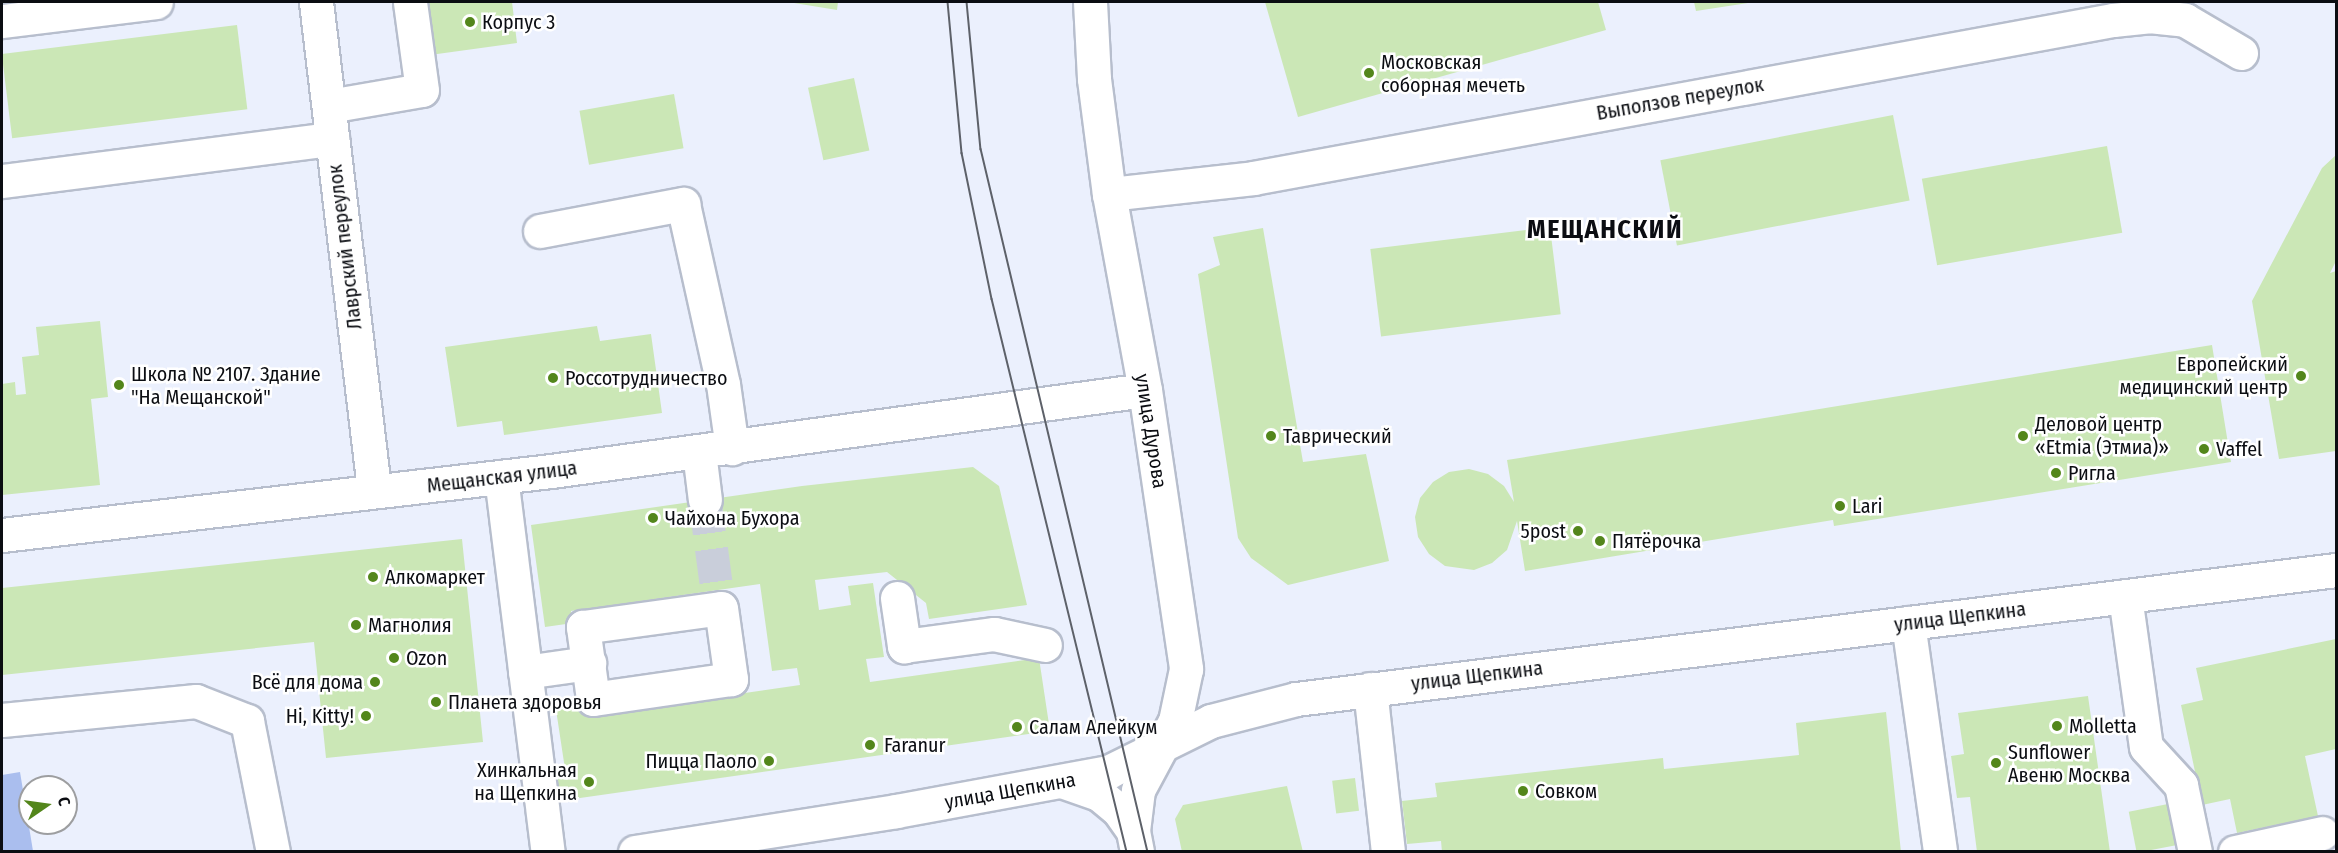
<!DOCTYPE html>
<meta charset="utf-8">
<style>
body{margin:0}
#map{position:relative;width:2338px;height:853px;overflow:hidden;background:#ebf0fd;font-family:"Fira Sans Condensed",sans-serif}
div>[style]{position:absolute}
.green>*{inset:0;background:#aabeee}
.building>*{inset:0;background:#cbe7b6;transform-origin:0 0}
.minor-tunnel>*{height:33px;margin-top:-16.5px;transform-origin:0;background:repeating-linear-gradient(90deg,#c9ceda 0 33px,transparent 0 49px)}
.roads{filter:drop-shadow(2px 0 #b7becd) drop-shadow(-2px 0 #b7becd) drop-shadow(0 2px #b7becd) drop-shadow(0 -2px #b7becd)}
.minor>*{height:33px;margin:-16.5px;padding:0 16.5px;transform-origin:16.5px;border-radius:16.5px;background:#fff}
.major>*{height:33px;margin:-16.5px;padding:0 16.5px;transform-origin:16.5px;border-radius:16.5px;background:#fff}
.tram>*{height:1.5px;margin:-0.75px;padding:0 0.75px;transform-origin:0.75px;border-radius:0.75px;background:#5d6169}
.dots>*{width:16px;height:16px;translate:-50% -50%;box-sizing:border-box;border:3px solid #fff;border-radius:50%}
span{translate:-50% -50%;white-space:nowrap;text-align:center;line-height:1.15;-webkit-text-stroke:5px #fff;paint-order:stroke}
.poi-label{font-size:20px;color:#0b0d12}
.left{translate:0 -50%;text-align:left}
.right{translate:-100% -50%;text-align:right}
.street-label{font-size:20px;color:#0b0d12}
.district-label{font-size:26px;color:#0b0d12;font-weight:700;letter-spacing:1.5px}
.frame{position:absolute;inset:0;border:3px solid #0b0d12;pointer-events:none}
.north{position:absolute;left:18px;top:775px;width:60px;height:60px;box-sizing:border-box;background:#fff;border:2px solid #9d9ea0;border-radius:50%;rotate:77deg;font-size:16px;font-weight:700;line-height:24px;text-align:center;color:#0b0d12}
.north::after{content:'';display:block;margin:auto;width:21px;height:27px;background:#53861b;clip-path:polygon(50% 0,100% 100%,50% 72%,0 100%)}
</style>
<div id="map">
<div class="green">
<div style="clip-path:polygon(20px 772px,33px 851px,2px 851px,2px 775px)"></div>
</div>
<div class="building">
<div style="clip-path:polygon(422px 2px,512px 2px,517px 43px,430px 55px)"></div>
<div style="clip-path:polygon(788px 2px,838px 2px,837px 10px)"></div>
<div style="clip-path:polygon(1265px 2px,1598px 2px,1606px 30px,1298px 117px)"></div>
<div style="clip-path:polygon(1694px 2px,1748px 2px,1748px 3px,1696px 11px)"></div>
<div style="left:237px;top:25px;width:85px;height:237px;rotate:83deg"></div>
<div style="left:854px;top:78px;width:74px;height:47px;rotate:78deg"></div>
<div style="left:674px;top:94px;width:55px;height:96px;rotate:80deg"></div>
<div style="left:1893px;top:115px;width:87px;height:237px;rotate:79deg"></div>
<div style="left:2107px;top:146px;width:88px;height:188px;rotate:80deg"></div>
<div style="clip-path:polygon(2336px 155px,2336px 261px,2330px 273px,2336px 271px,2336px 451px,2279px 459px,2252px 301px,2322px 168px)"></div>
<div style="left:1550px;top:227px;width:88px;height:181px;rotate:83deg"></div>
<div style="clip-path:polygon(1263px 228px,1303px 462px,1366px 454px,1389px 561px,1288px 585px,1251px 558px,1238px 538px,1198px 274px,1220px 265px,1213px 237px)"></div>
<div style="clip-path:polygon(100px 321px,108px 397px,91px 399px,100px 485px,2px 495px,2px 384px,15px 382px,16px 395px,26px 394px,22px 357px,39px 355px,36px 327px)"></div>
<div style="clip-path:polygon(597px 326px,600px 341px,651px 334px,662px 413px,504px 435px,502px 421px,457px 427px,445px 347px)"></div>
<div style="clip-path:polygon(2212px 345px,2231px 462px,1834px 526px,1833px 520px,1525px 571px,1517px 521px,1507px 550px,1492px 563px,1474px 570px,1445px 566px,1429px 554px,1418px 537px,1415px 517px,1420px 498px,1433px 482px,1449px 472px,1469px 469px,1488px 474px,1504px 486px,1514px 502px,1507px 460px)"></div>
<div style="clip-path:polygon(973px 467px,999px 486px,1027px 605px,929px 619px,926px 603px,887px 572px,815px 580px,819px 610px,851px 605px,848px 586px,873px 583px,884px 657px,866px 659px,870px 682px,1039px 658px,1050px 731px,559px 801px,554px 770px,565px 769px,555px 703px,582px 700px,584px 716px,800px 685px,797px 668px,772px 671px,760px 584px,571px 611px,573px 623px,545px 627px,531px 525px,802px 486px)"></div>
<div style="clip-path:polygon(462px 539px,483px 742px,326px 758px,314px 642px,2px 675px,2px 588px)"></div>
<div style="clip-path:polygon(2336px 639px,2336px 749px,2305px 756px,2318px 816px,2237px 833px,2230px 799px,2202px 805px,2181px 705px,2203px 700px,2196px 668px)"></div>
<div style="clip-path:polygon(2088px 696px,2110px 852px,1977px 852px,1970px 797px,1957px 798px,1951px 756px,1964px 754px,1958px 713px)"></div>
<div style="clip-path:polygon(1886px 712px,1901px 852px,1442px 852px,1441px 841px,1407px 844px,1402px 801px,1437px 797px,1435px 783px,1663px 758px,1664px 769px,1799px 755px,1796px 723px)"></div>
<div style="left:1355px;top:778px;width:33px;height:23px;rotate:83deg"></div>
<div style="clip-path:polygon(1287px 786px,1303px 852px,1182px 852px,1175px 819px,1183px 805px)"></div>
<div style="left:2168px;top:804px;width:42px;height:40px;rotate:79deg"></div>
</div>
<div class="minor-tunnel">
<div style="left:705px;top:500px;width:91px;rotate:82.4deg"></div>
</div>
<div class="roads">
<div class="minor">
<div style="left:316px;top:2px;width:493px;rotate:83.2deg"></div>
<div style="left:2px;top:21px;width:155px;rotate:-7deg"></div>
<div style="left:329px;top:106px;width:94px;rotate:-9.8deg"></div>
<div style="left:422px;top:90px;width:89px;rotate:-97.8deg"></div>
<div style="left:2px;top:181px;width:333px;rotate:-7.3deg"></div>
<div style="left:1109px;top:194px;width:145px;rotate:-6.3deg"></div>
<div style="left:1253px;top:178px;width:874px;rotate:-10.41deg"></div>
<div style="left:2113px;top:20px;width:36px;rotate:-6deg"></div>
<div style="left:2149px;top:16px;width:36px;rotate:6deg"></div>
<div style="left:2185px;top:20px;width:65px;rotate:30.5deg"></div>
<div style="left:540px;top:231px;width:146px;rotate:-10.7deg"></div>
<div style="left:683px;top:204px;width:184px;rotate:77.5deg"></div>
<div style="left:723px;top:384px;width:65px;rotate:82deg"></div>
<div style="left:699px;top:452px;width:48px;rotate:82.9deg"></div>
<div style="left:501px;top:477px;width:378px;rotate:82.9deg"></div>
<div style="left:2px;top:535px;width:553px;rotate:-6.65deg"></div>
<div style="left:551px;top:471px;width:599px;rotate:-7.77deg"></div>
<div style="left:2125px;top:596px;width:152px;rotate:82.1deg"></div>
<div style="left:2146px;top:747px;width:52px;rotate:47.4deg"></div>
<div style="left:2181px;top:785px;width:68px;rotate:78.2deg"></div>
<div style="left:897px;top:598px;width:49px;rotate:81.7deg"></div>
<div style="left:904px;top:646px;width:91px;rotate:-7.6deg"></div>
<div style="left:994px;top:634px;width:52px;rotate:12.2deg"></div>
<div style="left:721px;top:608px;width:72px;rotate:82deg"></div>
<div style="left:731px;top:679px;width:139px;rotate:171.8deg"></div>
<div style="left:593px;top:699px;width:73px;rotate:-97.9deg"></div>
<div style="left:583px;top:627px;width:139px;rotate:-7.8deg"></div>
<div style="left:1908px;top:623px;width:231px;rotate:82deg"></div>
<div style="left:525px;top:672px;width:65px;rotate:-8deg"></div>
<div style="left:1370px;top:689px;width:164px;rotate:83.7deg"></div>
<div style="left:2px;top:720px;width:195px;rotate:-5.6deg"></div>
<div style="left:196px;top:701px;width:55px;rotate:21.4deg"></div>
<div style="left:247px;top:721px;width:134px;rotate:78.8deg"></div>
<div style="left:1064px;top:782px;width:37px;rotate:19deg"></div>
<div style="left:1099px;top:794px;width:26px;rotate:40deg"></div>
<div style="left:1119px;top:811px;width:24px;rotate:55deg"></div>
<div style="left:635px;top:852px;width:264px;rotate:-8.9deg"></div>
<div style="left:896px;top:811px;width:216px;rotate:-10.4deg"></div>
<div style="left:1108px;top:772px;width:115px;rotate:-26.3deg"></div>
<div style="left:1211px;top:721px;width:88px;rotate:-14.5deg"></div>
<div style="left:1296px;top:699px;width:1048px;rotate:-7.07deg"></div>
<div style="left:2235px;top:852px;width:89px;rotate:-12.3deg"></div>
</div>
<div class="major">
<div style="left:1090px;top:2px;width:77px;rotate:87deg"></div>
<div style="left:1094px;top:79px;width:116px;rotate:82.6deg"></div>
<div style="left:1109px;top:194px;width:199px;rotate:79.6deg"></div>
<div style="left:1145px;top:390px;width:282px;rotate:81.6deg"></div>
<div style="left:1186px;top:669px;width:53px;rotate:101.9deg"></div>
<div style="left:1175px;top:721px;width:78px;rotate:118.2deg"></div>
<div style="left:1138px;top:790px;width:41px;rotate:97deg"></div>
<div style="left:1133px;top:831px;width:21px;rotate:79deg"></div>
</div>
</div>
<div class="tram">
<div style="left:948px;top:2px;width:152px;rotate:84.7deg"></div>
<div style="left:962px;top:153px;width:149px;rotate:78.4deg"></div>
<div style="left:992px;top:299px;width:569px;rotate:76.28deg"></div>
<div style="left:967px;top:2px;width:148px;rotate:84.6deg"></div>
<div style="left:981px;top:149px;width:723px;rotate:76.64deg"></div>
</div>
<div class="dots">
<div style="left:470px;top:22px;background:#53861b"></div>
<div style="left:1369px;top:73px;background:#53861b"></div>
<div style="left:2301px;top:376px;background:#53861b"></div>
<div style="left:553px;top:378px;background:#53861b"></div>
<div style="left:119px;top:385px;background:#53861b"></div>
<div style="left:1271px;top:436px;background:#53861b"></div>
<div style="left:2023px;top:436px;background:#53861b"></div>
<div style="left:2204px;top:449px;background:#53861b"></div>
<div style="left:2056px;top:473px;background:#53861b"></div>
<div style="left:1840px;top:506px;background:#53861b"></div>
<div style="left:653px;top:518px;background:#53861b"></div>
<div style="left:1578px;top:531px;background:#53861b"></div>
<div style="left:1600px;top:541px;background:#53861b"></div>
<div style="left:373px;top:577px;background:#53861b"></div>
<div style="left:356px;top:625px;background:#53861b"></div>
<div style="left:394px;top:658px;background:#53861b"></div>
<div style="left:375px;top:682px;background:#53861b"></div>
<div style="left:436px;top:702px;background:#53861b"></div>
<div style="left:366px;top:716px;background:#53861b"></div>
<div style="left:2057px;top:726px;background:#53861b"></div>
<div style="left:1017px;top:727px;background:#53861b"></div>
<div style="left:870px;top:745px;background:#53861b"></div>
<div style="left:769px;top:761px;background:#53861b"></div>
<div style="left:1996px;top:763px;background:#53861b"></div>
<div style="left:589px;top:782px;background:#53861b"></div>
<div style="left:1523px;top:791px;background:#53861b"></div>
</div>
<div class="poi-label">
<span class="left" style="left:482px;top:22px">Корпус 3</span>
<span class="left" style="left:1381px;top:74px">Московская<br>соборная мечеть</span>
<span class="right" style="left:2288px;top:376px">Европейский<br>медицинский центр</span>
<span class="left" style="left:131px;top:386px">Школа № 2107. Здание<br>"На Мещанской"</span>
<span class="left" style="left:565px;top:378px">Россотрудничество</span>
<span class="left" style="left:2035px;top:436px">Деловой центр<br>«Etmia (Этмиа)»</span>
<span class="left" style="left:1283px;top:436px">Таврический</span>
<span class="left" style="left:2216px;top:449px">Vaffel</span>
<span class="left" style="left:2068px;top:473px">Ригла</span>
<span class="left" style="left:1852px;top:506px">Lari</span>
<span class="left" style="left:665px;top:518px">Чайхона Бухора</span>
<span class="right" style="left:1566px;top:531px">5post</span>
<span class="left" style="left:1612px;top:541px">Пятёрочка</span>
<span class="left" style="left:385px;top:577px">Алкомаркет</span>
<span class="left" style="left:368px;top:625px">Магнолия</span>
<span class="left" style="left:406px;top:658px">Ozon</span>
<span class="right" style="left:363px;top:682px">Всё для дома</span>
<span class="left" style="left:448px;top:702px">Планета здоровья</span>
<span class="right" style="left:354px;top:716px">Hi, Kitty!</span>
<span class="left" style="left:2069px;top:726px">Molletta</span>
<span class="left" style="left:1029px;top:727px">Салам Алейкум</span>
<span class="left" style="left:884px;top:745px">Faranur</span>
<span class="left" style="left:2008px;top:764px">Sunflower<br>Авеню Москва</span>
<span class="right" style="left:757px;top:761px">Пицца Паоло</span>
<span class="right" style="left:577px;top:782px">Хинкальная<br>на Щепкина</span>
<span class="left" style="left:1535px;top:791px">Совком</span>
</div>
<div class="street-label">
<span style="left:1680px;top:99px;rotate:-10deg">Выползов переулок</span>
<span style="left:345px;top:247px;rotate:-97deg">Лаврский переулок</span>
<span style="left:1151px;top:431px;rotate:81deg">улица Дурова</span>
<span style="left:502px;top:477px;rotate:-7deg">Мещанская улица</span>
<span style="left:1960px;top:617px;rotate:-7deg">улица Щепкина</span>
<span style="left:1477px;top:676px;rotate:-7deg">улица Щепкина</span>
<span style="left:1010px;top:791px;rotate:-10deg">улица Щепкина</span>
</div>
<div class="district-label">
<span style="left:1605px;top:230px">МЕЩАНСКИЙ</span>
</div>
<div class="frame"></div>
<div class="north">С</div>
</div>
